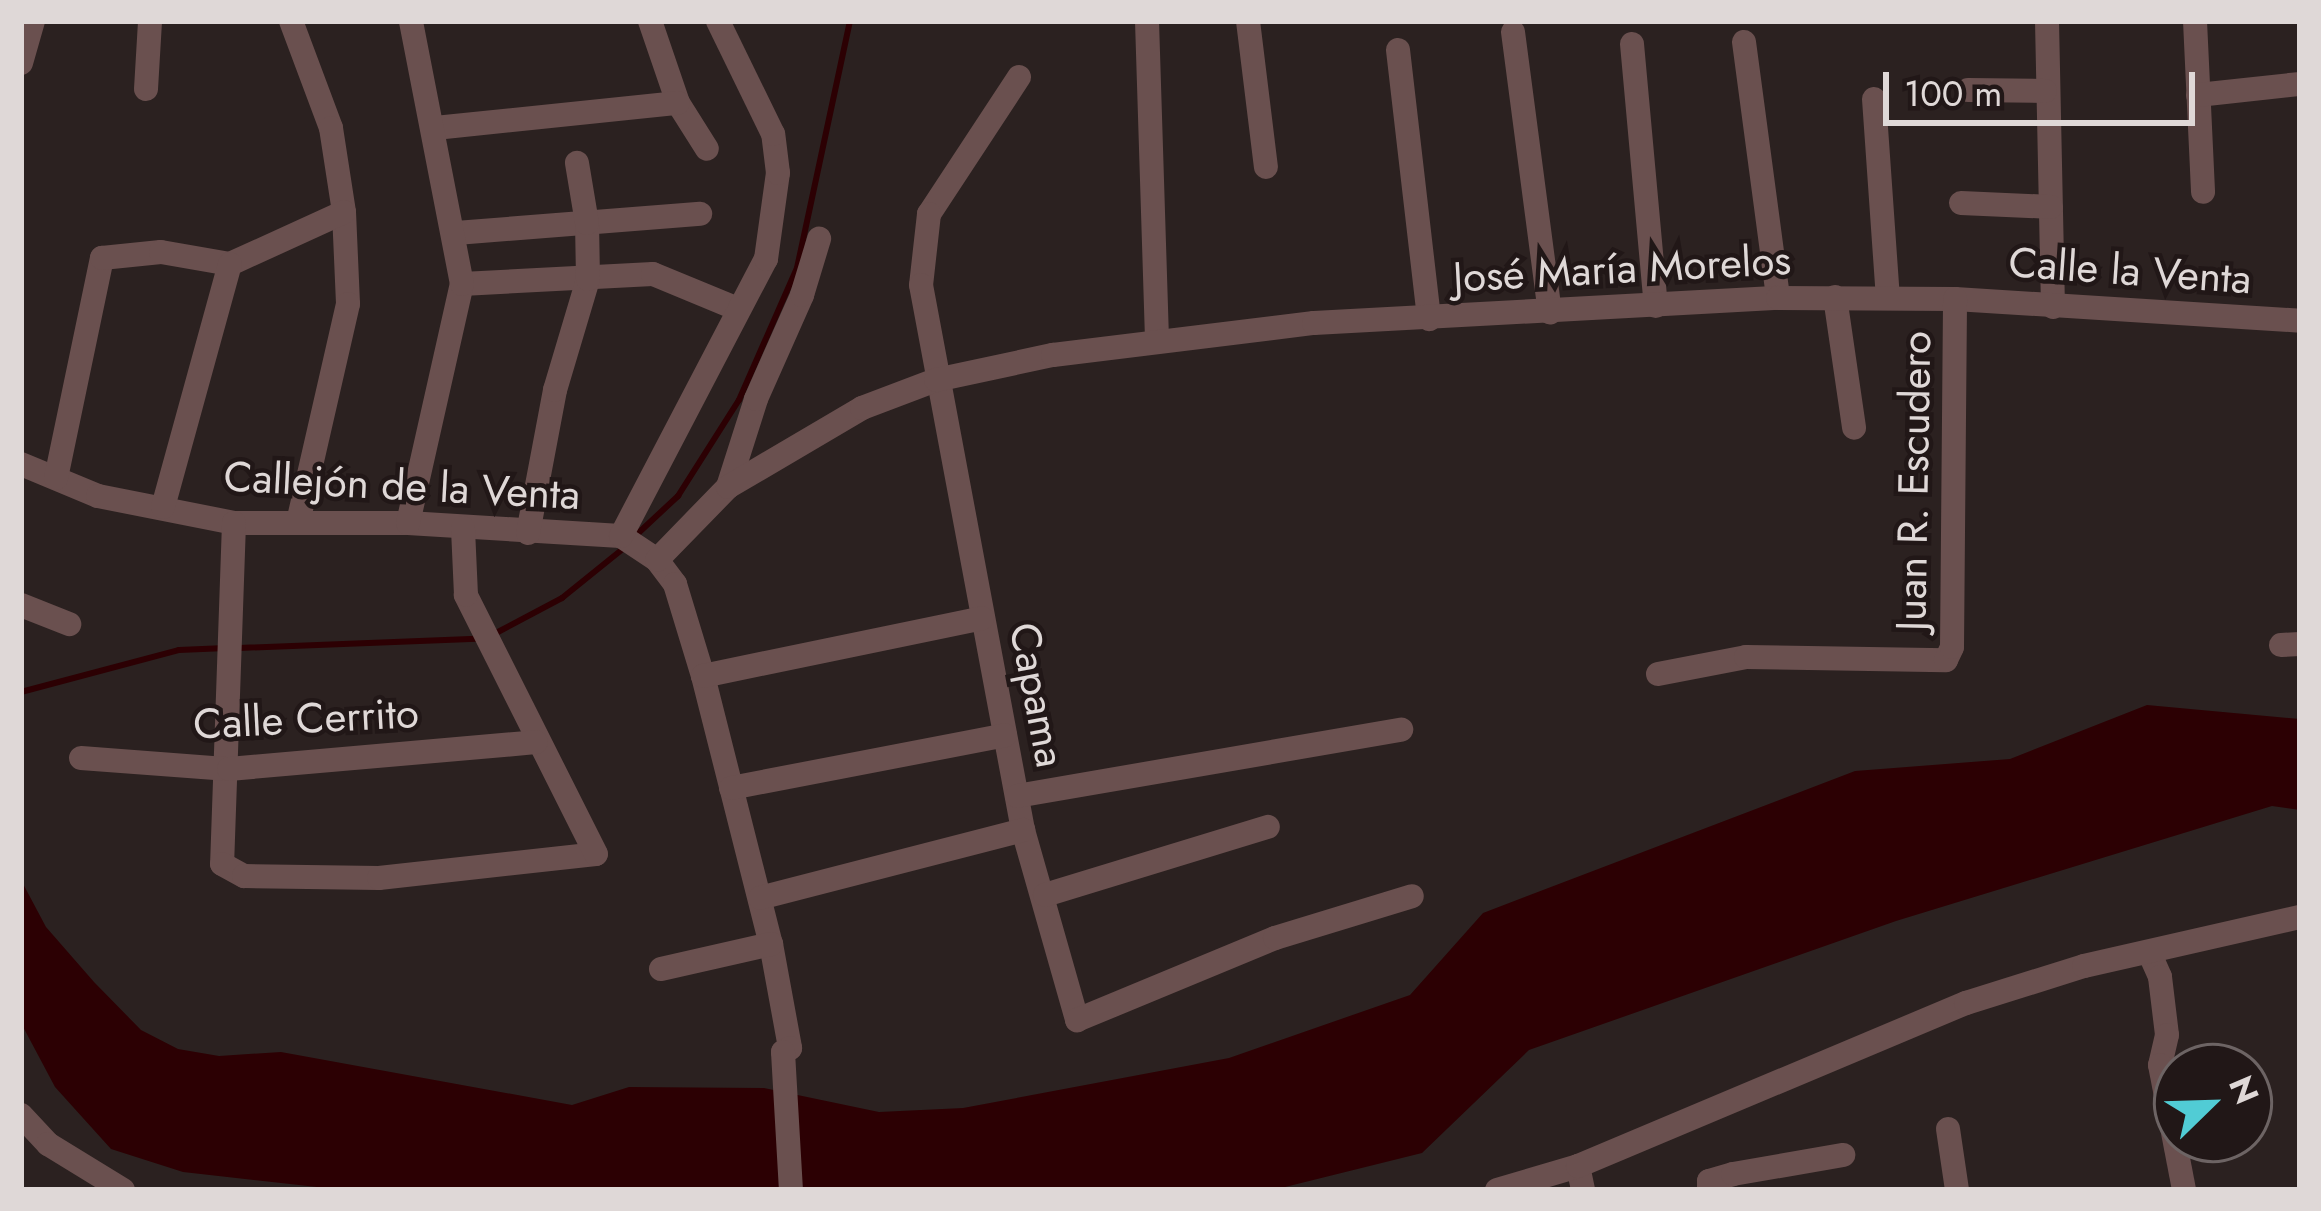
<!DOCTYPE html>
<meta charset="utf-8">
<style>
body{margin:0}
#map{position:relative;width:2321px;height:1211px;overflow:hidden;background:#2b2120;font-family:Jost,sans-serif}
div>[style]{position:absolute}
.water>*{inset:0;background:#2c0003}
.stream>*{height:6px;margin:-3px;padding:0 3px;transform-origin:3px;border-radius:3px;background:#2c0003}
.street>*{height:24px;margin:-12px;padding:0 12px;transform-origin:12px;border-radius:12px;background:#6a504f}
span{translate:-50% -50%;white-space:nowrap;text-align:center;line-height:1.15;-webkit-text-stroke:9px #211717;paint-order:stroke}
.street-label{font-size:42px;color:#dfd8d7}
.frame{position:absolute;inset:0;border:24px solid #dfd8d7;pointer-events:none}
.north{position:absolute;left:2153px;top:1043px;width:120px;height:120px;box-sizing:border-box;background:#211717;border:3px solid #6d6464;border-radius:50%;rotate:67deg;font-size:33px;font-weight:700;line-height:48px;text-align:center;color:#dfd8d7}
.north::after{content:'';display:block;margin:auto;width:42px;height:54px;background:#51ccd5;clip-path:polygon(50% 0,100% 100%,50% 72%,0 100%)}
.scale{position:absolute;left:1883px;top:72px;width:312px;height:54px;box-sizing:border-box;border:6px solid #dfd8d7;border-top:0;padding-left:15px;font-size:36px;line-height:42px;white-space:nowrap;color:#dfd8d7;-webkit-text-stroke:9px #211717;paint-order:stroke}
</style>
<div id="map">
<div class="water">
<div style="clip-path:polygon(2147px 705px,2300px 719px,2300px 810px,2272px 806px,1896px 921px,1529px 1050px,1422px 1153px,1273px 1190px,344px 1190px,183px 1172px,111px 1149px,55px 1087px,21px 1023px,21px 880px,46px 927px,94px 982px,141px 1030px,178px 1049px,219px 1056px,281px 1052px,572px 1105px,629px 1087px,764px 1088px,879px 1112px,963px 1108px,1229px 1058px,1410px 995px,1483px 913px,1855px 771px,2010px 759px)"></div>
</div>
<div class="stream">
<div style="left:633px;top:538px;width:62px;rotate:-43deg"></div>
<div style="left:678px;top:496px;width:114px;rotate:-57.6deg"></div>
<div style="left:739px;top:400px;width:144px;rotate:-66.3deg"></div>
<div style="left:797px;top:268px;width:253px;rotate:-77.9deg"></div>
<div style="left:496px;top:633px;width:75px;rotate:-27.9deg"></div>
<div style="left:562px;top:598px;width:80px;rotate:-38.9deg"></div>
<div style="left:239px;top:648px;width:238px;rotate:-2.2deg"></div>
<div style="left:21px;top:692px;width:163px;rotate:-14.9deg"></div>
<div style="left:179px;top:650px;width:47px;rotate:-2.4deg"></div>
</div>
<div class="street">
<div style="left:291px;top:21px;width:114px;rotate:69.5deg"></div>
<div style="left:331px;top:128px;width:85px;rotate:81.2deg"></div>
<div style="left:344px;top:212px;width:92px;rotate:87.5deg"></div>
<div style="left:348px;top:304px;width:224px;rotate:102.9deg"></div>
<div style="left:650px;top:21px;width:87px;rotate:71.1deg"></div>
<div style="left:678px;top:103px;width:54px;rotate:57.8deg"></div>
<div style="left:1147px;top:21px;width:320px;rotate:88.2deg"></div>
<div style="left:1248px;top:21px;width:147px;rotate:83deg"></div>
<div style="left:2047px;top:21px;width:286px;rotate:88.8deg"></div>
<div style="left:2195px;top:21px;width:171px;rotate:87.3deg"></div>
<div style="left:1513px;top:32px;width:283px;rotate:82.5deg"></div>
<div style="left:1744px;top:42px;width:258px;rotate:82.4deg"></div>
<div style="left:1632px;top:44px;width:263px;rotate:84.8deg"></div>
<div style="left:1398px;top:50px;width:271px;rotate:83.4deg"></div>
<div style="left:21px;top:63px;width:44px;rotate:-74.1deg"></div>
<div style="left:1019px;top:77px;width:164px;rotate:123.3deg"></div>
<div style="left:929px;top:214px;width:71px;rotate:96.4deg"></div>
<div style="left:921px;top:285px;width:554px;rotate:79.4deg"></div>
<div style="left:1023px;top:830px;width:198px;rotate:74.1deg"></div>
<div style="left:1077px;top:1020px;width:214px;rotate:-22.5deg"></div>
<div style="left:1275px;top:938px;width:143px;rotate:-17deg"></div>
<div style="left:146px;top:89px;width:68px;rotate:-86.6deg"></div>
<div style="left:1968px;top:90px;width:77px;rotate:0.7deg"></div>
<div style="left:2198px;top:95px;width:103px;rotate:-6.2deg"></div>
<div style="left:1874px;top:99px;width:199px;rotate:86deg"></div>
<div style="left:435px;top:128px;width:244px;rotate:-5.9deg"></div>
<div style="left:1961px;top:203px;width:90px;rotate:2.5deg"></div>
<div style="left:456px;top:233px;width:245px;rotate:-4.5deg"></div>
<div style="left:462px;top:284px;width:191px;rotate:-3deg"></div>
<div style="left:653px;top:274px;width:92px;rotate:22.4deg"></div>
<div style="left:1835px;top:297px;width:132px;rotate:81.7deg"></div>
<div style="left:21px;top:464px;width:83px;rotate:22.6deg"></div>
<div style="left:98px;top:496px;width:139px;rotate:11.2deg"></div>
<div style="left:234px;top:523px;width:174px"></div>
<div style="left:408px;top:523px;width:213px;rotate:3.5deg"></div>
<div style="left:621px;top:536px;width:43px;rotate:33.7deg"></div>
<div style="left:657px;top:560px;width:30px;rotate:53deg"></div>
<div style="left:675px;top:584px;width:96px;rotate:73.1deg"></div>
<div style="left:703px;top:676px;width:276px;rotate:75.8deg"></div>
<div style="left:771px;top:944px;width:106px;rotate:79.6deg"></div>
<div style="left:790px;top:1048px;width:8px;rotate:150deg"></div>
<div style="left:783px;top:1052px;width:138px;rotate:86.7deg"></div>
<div style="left:56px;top:478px;width:225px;rotate:-78.2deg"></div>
<div style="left:102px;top:258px;width:59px;rotate:-5.8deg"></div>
<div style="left:161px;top:252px;width:70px;rotate:9.9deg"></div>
<div style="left:230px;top:264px;width:125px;rotate:-24.5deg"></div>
<div style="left:728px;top:487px;width:92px;rotate:-72.3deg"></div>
<div style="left:756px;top:399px;width:114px;rotate:-66.1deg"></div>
<div style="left:802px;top:295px;width:59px;rotate:-73.1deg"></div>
<div style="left:163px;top:507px;width:252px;rotate:-74.6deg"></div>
<div style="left:234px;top:523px;width:341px;rotate:92deg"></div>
<div style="left:222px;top:864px;width:25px;rotate:29deg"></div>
<div style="left:244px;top:876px;width:135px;rotate:0.8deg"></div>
<div style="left:379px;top:878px;width:218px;rotate:-6.3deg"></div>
<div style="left:596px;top:854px;width:290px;rotate:-116.7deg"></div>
<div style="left:466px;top:595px;width:67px;rotate:-92.6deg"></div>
<div style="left:408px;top:523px;width:245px;rotate:-77.3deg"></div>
<div style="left:462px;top:284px;width:268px;rotate:-101deg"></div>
<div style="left:528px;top:533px;width:146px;rotate:-79.3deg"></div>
<div style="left:555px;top:390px;width:116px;rotate:-73.4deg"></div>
<div style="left:588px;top:279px;width:56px;rotate:-91deg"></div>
<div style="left:587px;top:223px;width:61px;rotate:-99.5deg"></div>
<div style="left:621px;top:536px;width:313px;rotate:-62.4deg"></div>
<div style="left:766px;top:259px;width:87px;rotate:-82.1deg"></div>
<div style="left:778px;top:173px;width:39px;rotate:-97deg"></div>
<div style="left:773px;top:134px;width:126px;rotate:-116deg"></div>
<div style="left:657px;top:560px;width:102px;rotate:-45.8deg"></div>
<div style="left:728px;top:487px;width:156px;rotate:-30.5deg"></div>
<div style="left:862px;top:408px;width:79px;rotate:-20.7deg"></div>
<div style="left:936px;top:380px;width:120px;rotate:-12.1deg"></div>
<div style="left:1053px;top:355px;width:263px;rotate:-7deg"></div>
<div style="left:1314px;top:323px;width:465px;rotate:-3.1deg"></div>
<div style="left:1778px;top:298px;width:177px;rotate:0.3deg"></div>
<div style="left:1955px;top:299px;width:346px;rotate:3.6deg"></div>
<div style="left:21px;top:605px;width:52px;rotate:21.6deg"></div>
<div style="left:2281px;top:645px;width:19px;rotate:-3deg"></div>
<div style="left:1658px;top:674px;width:90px;rotate:-10.9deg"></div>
<div style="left:1746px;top:657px;width:200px;rotate:0.9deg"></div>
<div style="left:1946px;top:660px;width:14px;rotate:-65deg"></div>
<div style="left:1952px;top:647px;width:348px;rotate:-89.5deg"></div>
<div style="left:703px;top:676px;width:285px;rotate:-11.7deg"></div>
<div style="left:81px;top:758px;width:148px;rotate:4.3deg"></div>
<div style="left:229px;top:769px;width:308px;rotate:-5deg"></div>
<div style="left:731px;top:788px;width:279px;rotate:-10.9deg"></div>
<div style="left:1017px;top:796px;width:390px;rotate:-9.8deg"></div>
<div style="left:1045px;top:895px;width:233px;rotate:-17deg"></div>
<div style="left:760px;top:898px;width:272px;rotate:-14.5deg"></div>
<div style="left:2149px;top:952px;width:27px;rotate:66deg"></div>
<div style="left:2160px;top:977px;width:58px;rotate:83.1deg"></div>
<div style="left:2167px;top:1035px;width:31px;rotate:103deg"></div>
<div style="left:2160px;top:1065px;width:127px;rotate:79.1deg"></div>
<div style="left:661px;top:969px;width:113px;rotate:-12.8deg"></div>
<div style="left:21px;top:1115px;width:40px;rotate:47deg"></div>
<div style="left:48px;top:1144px;width:88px;rotate:31.5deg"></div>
<div style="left:1948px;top:1129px;width:62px;rotate:81.6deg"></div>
<div style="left:1578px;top:1166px;width:25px;rotate:78deg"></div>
<div style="left:1497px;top:1190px;width:84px;rotate:-16.5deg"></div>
<div style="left:1578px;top:1166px;width:421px;rotate:-22.8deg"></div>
<div style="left:1966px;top:1003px;width:124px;rotate:-17.4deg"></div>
<div style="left:2084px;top:966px;width:221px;rotate:-12.8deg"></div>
<div style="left:1709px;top:1190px;width:9px;rotate:-90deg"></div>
<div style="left:1709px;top:1181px;width:25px;rotate:-16deg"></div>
<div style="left:1733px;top:1174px;width:112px;rotate:-9.8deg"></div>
</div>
<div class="street-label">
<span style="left:1622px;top:269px;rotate:-3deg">José María Morelos</span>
<span style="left:2130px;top:271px;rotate:4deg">Calle la Venta</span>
<span style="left:1914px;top:481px;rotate:-89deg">Juan R. Escudero</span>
<span style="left:402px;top:486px;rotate:3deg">Callejón de la Venta</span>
<span style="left:1037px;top:695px;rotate:79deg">Capama</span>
<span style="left:306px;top:719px;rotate:-3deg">Calle Cerrito</span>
</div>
<div class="frame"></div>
<div class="north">N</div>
<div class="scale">100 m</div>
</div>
